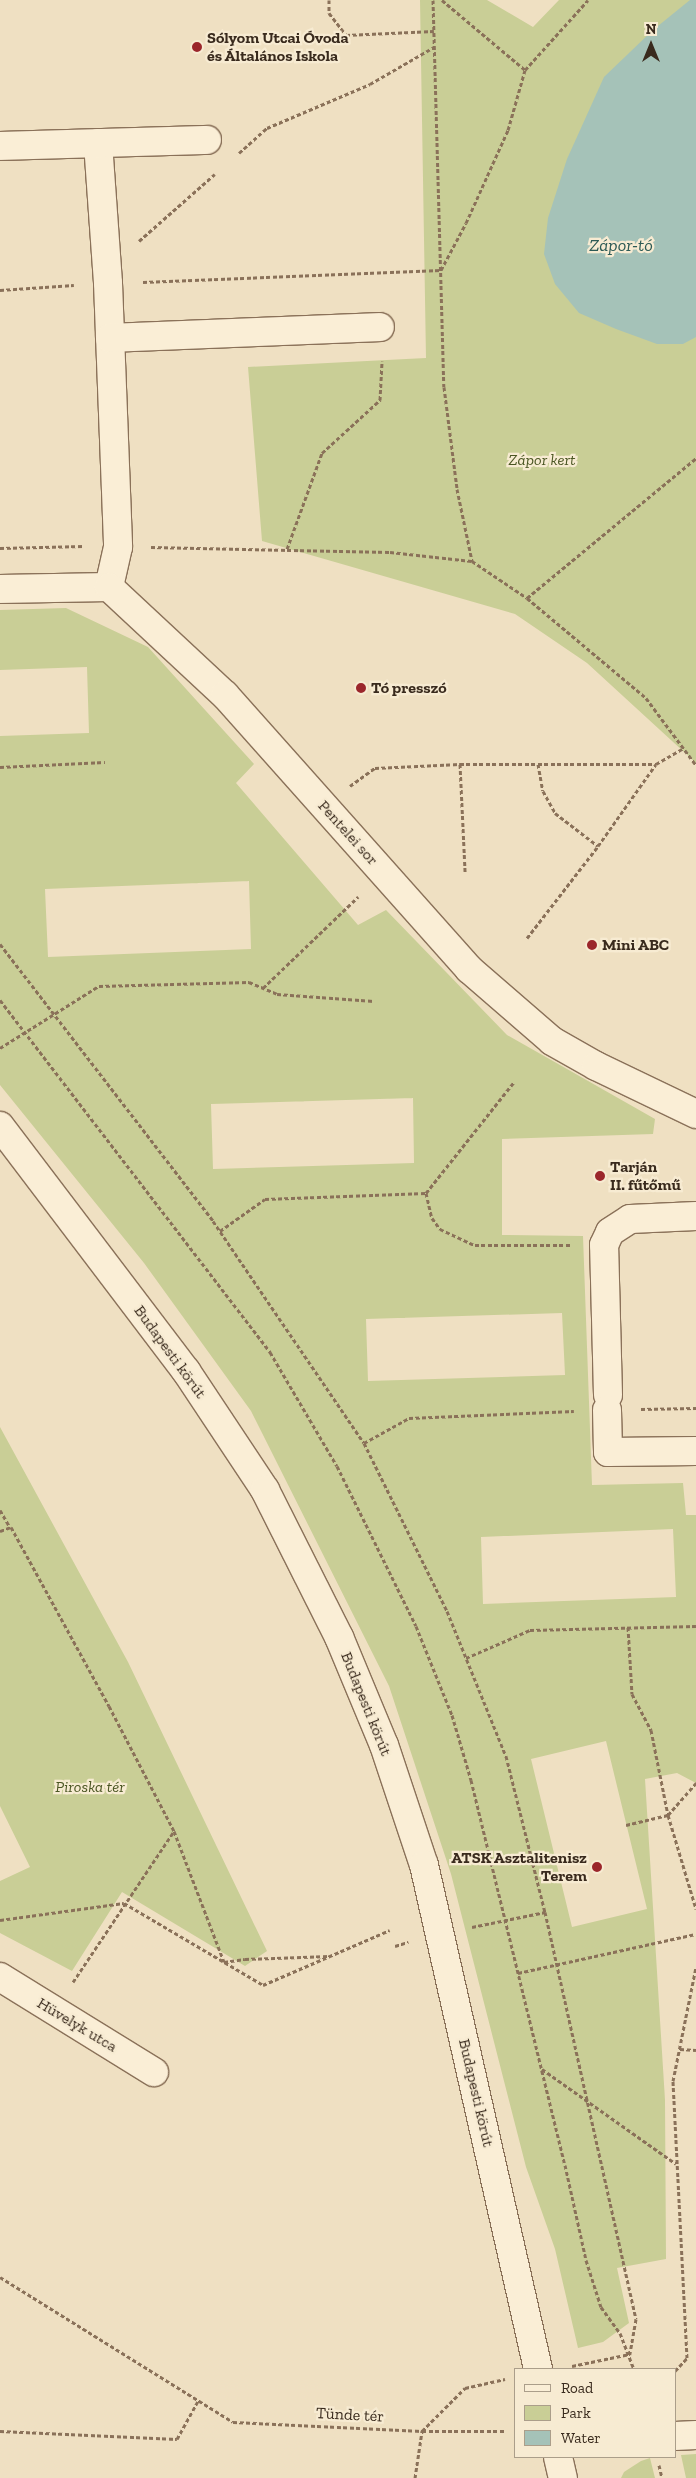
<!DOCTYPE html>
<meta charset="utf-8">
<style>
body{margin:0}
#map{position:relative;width:696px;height:2478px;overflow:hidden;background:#efe0c2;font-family:"Zilla Slab",serif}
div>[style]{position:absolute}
.green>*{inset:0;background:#c9ce96}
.water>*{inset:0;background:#a5c2b8}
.path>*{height:3px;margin-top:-1.5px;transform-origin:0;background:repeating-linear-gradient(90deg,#8a7159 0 4px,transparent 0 6.5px)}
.roads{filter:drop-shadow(1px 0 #8a7159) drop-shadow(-1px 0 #8a7159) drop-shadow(0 1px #8a7159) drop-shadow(0 -1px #8a7159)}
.minor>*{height:28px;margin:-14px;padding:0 14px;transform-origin:14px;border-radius:14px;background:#faeed6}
.dots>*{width:14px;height:14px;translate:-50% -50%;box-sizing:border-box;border:2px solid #f7ebd2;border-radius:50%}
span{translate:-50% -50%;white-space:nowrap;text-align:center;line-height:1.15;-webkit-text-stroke:4.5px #f7ebd2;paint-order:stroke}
.poi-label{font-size:16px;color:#392a1d;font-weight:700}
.left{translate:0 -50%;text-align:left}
.right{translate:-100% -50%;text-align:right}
.park-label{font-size:16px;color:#4b5623;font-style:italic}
.street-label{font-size:16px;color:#392a1d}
.water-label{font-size:18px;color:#2c5a55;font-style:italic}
.legend{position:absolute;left:514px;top:2368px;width:162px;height:90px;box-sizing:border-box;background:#f7ebd2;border:1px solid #ab9e8a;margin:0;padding:6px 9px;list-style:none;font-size:15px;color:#392a1d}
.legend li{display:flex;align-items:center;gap:10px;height:25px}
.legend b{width:25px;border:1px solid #ab9e8a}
.north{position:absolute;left:626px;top:20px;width:50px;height:50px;-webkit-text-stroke:4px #f7ebd2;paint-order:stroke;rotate:0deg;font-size:14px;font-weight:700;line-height:20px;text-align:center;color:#392a1d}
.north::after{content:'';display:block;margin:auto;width:18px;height:22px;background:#392a1d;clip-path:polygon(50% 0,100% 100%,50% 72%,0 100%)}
</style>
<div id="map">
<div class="green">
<div style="clip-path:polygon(420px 0,487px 0,533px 27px,559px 0,696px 0,696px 763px,587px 663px,515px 614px,262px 541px,248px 367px,426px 358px)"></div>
<div style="clip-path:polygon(evenodd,66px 608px,148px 647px,254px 764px,236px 783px,358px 925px,386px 910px,507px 1035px,655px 1119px,653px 1134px,502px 1139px,502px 1235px,583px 1236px,592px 1485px,683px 1483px,686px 1515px,696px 1515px,696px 1783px,677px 1773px,645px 1779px,665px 2100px,666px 2259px,617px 2268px,629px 2323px,603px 2342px,578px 2348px,555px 2249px,526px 2167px,451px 1874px,389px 1686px,251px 1411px,144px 1263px,0 1085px,0 736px,89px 733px,87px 667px,0 670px,0 610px,66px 608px,249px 881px,251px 949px,48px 957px,45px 889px,249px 881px,66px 608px,413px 1098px,414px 1163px,213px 1169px,211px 1104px,413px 1098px,66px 608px,562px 1313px,565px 1375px,368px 1381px,366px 1319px,562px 1313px,66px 608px,673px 1529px,676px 1597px,483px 1604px,481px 1537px,673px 1529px,66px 608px,606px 1741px,647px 1909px,572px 1927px,531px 1759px,606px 1741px)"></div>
<div style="clip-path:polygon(0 1427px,128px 1662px,267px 1951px,245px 1966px,122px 1892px,72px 1971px,0 1933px,0 1881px,30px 1867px,0 1806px)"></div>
<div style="clip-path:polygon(696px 2454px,696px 2478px,686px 2478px,681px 2455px)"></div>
<div style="clip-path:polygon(650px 2458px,655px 2478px,621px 2478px,624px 2472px,641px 2461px)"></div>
</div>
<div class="water">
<div style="clip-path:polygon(690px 0,696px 0,696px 337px,683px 344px,657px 344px,616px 329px,579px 313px,555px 284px,544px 254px,548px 218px,567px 159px,604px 77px,653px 30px)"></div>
</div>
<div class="path">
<div style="left:329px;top:0;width:13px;rotate:90deg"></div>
<div style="left:329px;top:13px;width:28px;rotate:52deg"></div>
<div style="left:346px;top:35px;width:88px;rotate:-2.6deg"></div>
<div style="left:433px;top:0;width:387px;rotate:88.4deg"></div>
<div style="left:444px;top:387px;width:103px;rotate:82.7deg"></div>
<div style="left:457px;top:489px;width:74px;rotate:78.2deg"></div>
<div style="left:442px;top:0;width:109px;rotate:40.1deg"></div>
<div style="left:239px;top:153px;width:38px;rotate:-42deg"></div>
<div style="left:267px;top:128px;width:112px;rotate:-23.1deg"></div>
<div style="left:370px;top:84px;width:74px;rotate:-30deg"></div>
<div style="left:139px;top:241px;width:101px;rotate:-41.4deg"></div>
<div style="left:143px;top:282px;width:298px;rotate:-2.3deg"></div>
<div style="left:441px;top:270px;width:53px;rotate:-62deg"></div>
<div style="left:466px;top:223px;width:102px;rotate:-65.7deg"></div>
<div style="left:508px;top:130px;width:62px;rotate:-74.2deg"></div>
<div style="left:525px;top:70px;width:94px;rotate:-48deg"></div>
<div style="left:0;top:290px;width:74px;rotate:-3.9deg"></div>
<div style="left:151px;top:547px;width:239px;rotate:1.2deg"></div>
<div style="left:390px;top:552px;width:82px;rotate:6.3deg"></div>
<div style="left:472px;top:561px;width:66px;rotate:33.9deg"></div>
<div style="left:527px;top:598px;width:155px;rotate:40deg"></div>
<div style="left:646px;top:698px;width:84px;rotate:53.3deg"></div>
<div style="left:0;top:548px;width:84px;rotate:-1.4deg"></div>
<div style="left:287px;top:549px;width:102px;rotate:-70deg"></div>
<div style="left:322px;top:453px;width:79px;rotate:-42.4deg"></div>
<div style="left:380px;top:400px;width:39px;rotate:-87deg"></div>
<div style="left:527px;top:598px;width:219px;rotate:-39.6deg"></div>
<div style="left:460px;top:764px;width:108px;rotate:87.3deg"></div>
<div style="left:538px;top:764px;width:27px;rotate:80deg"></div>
<div style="left:543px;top:791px;width:25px;rotate:61deg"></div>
<div style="left:555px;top:813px;width:54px;rotate:37.5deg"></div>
<div style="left:0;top:767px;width:105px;rotate:-2.7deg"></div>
<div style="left:350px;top:786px;width:31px;rotate:-36deg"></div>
<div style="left:375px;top:768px;width:85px;rotate:-2.7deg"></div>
<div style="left:460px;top:764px;width:196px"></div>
<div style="left:527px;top:938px;width:116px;rotate:-52.3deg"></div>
<div style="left:598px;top:846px;width:100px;rotate:-54.7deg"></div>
<div style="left:656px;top:764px;width:32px;rotate:-30deg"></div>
<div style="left:0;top:944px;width:349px;rotate:52.4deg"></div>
<div style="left:213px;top:1221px;width:268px;rotate:55.8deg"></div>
<div style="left:364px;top:1443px;width:187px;rotate:63.7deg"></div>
<div style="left:447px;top:1611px;width:157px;rotate:67.9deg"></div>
<div style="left:506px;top:1756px;width:161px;rotate:76deg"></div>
<div style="left:545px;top:1912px;width:417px;rotate:77.4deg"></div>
<div style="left:636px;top:2319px;width:36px;rotate:100deg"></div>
<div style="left:263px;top:988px;width:132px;rotate:-43.8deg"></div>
<div style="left:0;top:1000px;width:444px;rotate:52.5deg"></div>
<div style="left:270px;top:1352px;width:132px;rotate:59.6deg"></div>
<div style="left:337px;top:1466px;width:178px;rotate:63.7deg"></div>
<div style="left:416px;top:1626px;width:96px;rotate:68deg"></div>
<div style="left:452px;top:1715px;width:68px;rotate:73.7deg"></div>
<div style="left:471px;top:1780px;width:396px;rotate:76.3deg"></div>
<div style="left:565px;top:2165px;width:97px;rotate:77.5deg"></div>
<div style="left:586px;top:2260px;width:49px;rotate:72.3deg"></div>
<div style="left:601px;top:2307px;width:32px;rotate:54deg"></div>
<div style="left:620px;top:2333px;width:39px;rotate:69deg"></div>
<div style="left:0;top:1048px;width:117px;rotate:-32.1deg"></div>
<div style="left:99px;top:986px;width:150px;rotate:-1.5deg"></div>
<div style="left:249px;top:982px;width:30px;rotate:23deg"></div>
<div style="left:277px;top:994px;width:97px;rotate:4.1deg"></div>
<div style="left:426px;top:1193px;width:26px;rotate:77deg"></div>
<div style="left:432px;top:1218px;width:14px;rotate:54deg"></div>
<div style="left:440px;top:1229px;width:38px;rotate:25deg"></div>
<div style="left:475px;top:1245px;width:96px"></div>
<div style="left:220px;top:1231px;width:55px;rotate:-35.4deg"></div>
<div style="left:265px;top:1199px;width:161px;rotate:-2.1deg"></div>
<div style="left:426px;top:1193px;width:142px;rotate:-51.6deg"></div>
<div style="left:641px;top:1409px;width:55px;rotate:-1deg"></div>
<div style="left:364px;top:1443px;width:51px;rotate:-29.1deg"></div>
<div style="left:409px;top:1418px;width:165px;rotate:-2.4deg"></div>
<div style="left:0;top:1510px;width:20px;rotate:60deg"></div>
<div style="left:0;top:1531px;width:12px;rotate:-20deg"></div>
<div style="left:11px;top:1527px;width:204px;rotate:61.3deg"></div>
<div style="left:109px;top:1706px;width:141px;rotate:62.5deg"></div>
<div style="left:174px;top:1831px;width:140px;rotate:69.1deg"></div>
<div style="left:224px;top:1962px;width:21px;rotate:-8deg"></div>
<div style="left:245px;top:1959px;width:84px;rotate:-2deg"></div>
<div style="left:628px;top:1627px;width:67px;rotate:86.6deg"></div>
<div style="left:632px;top:1694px;width:41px;rotate:62.2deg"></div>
<div style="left:651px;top:1730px;width:87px;rotate:78.7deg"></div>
<div style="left:668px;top:1815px;width:98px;rotate:73.4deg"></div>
<div style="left:466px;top:1658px;width:70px;rotate:-23.6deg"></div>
<div style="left:530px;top:1630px;width:166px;rotate:-1.4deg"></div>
<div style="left:626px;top:1825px;width:43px;rotate:-13.4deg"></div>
<div style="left:668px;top:1815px;width:43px;rotate:-48.8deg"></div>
<div style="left:0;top:1920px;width:125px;rotate:-7.8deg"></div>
<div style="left:124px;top:1903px;width:161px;rotate:30.5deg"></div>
<div style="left:263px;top:1985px;width:138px;rotate:-23.4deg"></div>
<div style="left:472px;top:1927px;width:75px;rotate:-11.6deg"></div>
<div style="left:395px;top:1946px;width:14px;rotate:-17deg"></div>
<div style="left:518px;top:1973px;width:182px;rotate:-12.4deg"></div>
<div style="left:73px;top:1982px;width:182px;rotate:-56.2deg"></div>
<div style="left:680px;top:2049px;width:16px;rotate:4deg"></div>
<div style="left:542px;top:2069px;width:164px;rotate:35.3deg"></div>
<div style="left:0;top:2277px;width:274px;rotate:31.9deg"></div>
<div style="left:233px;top:2422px;width:189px;rotate:2.7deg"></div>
<div style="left:422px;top:2431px;width:84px"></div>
<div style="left:572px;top:2366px;width:59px;rotate:-11.7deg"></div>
<div style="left:675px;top:2371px;width:18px;rotate:-47deg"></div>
<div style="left:687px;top:2358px;width:277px;rotate:-92.9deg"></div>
<div style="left:673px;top:2081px;width:116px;rotate:-78.6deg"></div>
<div style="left:0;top:2431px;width:177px;rotate:2.6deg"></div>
<div style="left:177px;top:2439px;width:43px;rotate:-61.1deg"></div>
<div style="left:659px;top:2465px;width:13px;rotate:77deg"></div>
<div style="left:415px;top:2478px;width:48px;rotate:-81.5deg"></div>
<div style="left:422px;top:2431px;width:61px;rotate:-45deg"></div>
<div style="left:465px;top:2388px;width:41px;rotate:-12.7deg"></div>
</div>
<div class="roads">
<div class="minor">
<div style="left:98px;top:143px;width:140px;rotate:85.9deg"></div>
<div style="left:108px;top:283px;width:264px;rotate:87.8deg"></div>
<div style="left:118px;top:547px;width:41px;rotate:102.7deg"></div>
<div style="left:0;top:146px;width:207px;rotate:-1.7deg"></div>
<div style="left:110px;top:338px;width:270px;rotate:-2.3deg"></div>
<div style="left:0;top:589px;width:109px;rotate:-1.1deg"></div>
<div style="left:109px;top:587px;width:158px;rotate:43deg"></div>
<div style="left:225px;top:695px;width:367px;rotate:48.3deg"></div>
<div style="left:469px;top:969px;width:110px;rotate:40.9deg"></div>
<div style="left:552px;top:1041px;width:51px;rotate:29.6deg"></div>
<div style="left:596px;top:1066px;width:111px;rotate:25.6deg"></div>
<div style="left:0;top:1126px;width:308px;rotate:52.8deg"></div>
<div style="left:186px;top:1371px;width:143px;rotate:56.4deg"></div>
<div style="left:265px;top:1490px;width:165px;rotate:63.3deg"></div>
<div style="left:339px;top:1637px;width:117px;rotate:67.4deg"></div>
<div style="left:384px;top:1745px;width:126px;rotate:71.6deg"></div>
<div style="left:424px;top:1865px;width:517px;rotate:77.25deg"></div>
<div style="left:608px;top:1395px;width:150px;rotate:-91.5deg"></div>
<div style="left:604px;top:1245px;width:14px;rotate:-65deg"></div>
<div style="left:610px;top:1232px;width:24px;rotate:-33deg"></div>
<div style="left:630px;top:1219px;width:66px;rotate:-2.6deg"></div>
<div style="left:607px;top:1410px;width:42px;rotate:88.6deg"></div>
<div style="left:608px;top:1452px;width:88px;rotate:-0.7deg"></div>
<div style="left:0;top:1977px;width:181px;rotate:31.7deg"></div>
<div style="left:675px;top:2436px;width:21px;rotate:-3deg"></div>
<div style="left:558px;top:2457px;width:22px;rotate:77deg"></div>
</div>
</div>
<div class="dots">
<div style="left:197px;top:47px;background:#9b262b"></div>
<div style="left:361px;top:688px;background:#9b262b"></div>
<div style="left:592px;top:945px;background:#9b262b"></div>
<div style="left:600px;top:1176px;background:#9b262b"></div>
<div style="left:597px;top:1867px;background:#9b262b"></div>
</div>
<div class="poi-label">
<span class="left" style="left:207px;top:47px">Sólyom Utcai Óvoda<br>és Általános Iskola</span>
<span class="left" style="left:371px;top:688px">Tó presszó</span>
<span class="left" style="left:602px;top:945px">Mini ABC</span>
<span class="left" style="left:610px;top:1176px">Tarján<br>II. fűtőmű</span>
<span class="right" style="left:587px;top:1867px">ATSK Asztalitenisz<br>Terem</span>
</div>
<div class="park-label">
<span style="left:542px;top:460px">Zápor kert</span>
<span style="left:90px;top:1787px">Piroska tér</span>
</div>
<div class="street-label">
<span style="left:348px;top:833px;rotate:48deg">Pentelei sor</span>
<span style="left:170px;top:1352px;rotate:54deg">Budapesti körút</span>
<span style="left:366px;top:1704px;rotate:68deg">Budapesti körút</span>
<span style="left:77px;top:2025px;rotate:31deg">Hüvelyk utca</span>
<span style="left:476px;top:2093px;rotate:77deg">Budapesti körút</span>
<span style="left:350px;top:2415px;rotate:3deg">Tünde tér</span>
</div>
<div class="water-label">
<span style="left:621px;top:245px">Zápor-tó</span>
</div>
<ul class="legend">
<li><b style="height:6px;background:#faeed6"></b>Road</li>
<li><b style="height:14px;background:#c9ce96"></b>Park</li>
<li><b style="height:14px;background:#a5c2b8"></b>Water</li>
</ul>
<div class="north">N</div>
</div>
